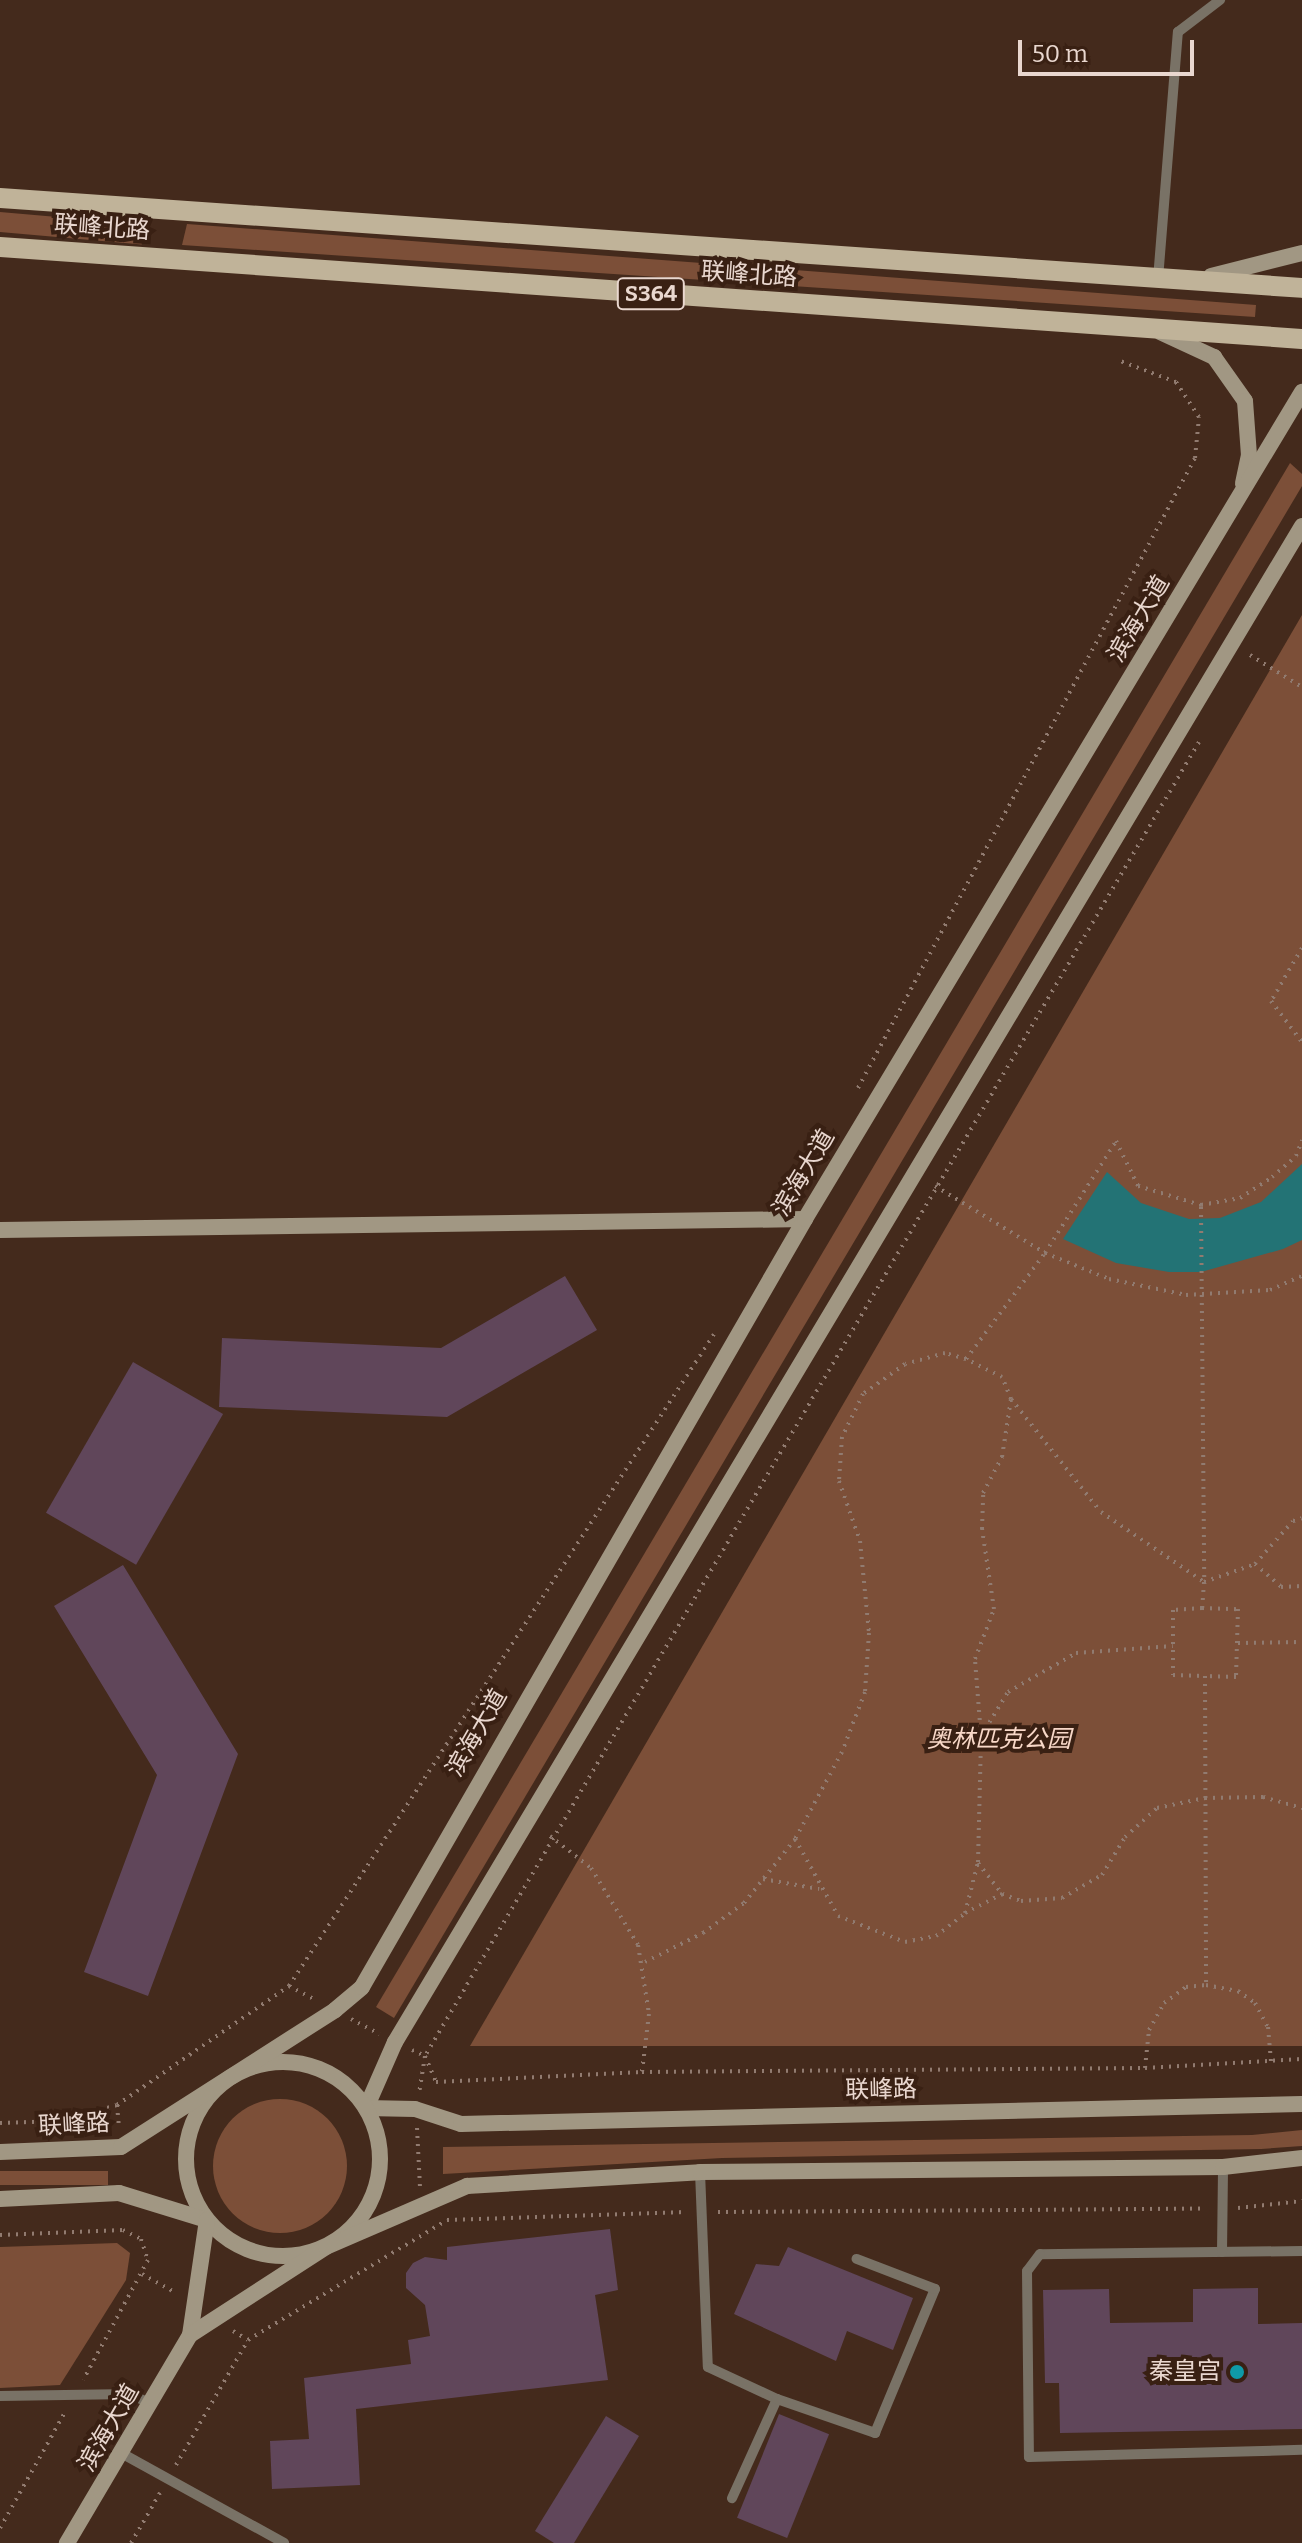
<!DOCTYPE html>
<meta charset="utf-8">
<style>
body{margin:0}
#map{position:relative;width:1302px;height:2543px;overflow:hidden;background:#442a1c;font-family:Bitter,"Noto Sans SC",serif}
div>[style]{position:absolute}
.green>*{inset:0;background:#7c4f38;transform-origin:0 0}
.round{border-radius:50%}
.water>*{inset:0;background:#237375}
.building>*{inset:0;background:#60465a;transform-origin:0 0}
.path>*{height:4px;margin-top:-2px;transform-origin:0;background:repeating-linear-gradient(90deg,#917b70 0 2px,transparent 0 8px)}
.lane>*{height:10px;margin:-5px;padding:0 5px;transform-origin:5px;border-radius:5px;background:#797266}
.secondary>*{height:16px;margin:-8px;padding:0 8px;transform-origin:8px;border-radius:8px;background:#a19783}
.secondary>.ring{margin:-8px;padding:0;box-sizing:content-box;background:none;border:16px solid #a19783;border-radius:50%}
.primary>*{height:20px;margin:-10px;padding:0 10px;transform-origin:10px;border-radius:10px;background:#c0b399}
.dots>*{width:22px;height:22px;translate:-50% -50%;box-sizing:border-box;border:4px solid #392013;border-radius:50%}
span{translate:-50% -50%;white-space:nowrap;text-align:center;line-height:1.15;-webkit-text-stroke:8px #392013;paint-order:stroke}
.shield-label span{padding:2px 6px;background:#392013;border:2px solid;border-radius:6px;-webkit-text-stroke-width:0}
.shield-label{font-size:22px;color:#e9d7cf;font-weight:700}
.street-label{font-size:24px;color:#e9d7cf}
.park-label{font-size:24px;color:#f8d8c8;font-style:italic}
.poi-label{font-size:24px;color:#e9d7cf}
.right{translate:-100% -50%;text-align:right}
.scale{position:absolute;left:1018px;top:40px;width:176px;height:36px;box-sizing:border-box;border:4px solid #e9d7cf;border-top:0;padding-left:10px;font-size:24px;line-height:28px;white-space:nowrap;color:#e9d7cf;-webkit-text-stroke:6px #392013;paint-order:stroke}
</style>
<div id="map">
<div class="green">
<div style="left:0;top:212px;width:144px;height:20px;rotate:5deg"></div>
<div style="clip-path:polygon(187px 224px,1256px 305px,1255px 317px,182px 245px)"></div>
<div style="clip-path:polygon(1290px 463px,1302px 474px,1302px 486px,394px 2018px,376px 2007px)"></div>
<div style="clip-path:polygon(1302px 615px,1302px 2046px,470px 2046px)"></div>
<div class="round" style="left:213px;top:2099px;width:134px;height:134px"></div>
<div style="clip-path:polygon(1302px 2130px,1302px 2146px,1261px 2149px,722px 2158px,443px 2174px,443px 2147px,1252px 2135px)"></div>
<div style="left:108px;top:2171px;width:14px;height:108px;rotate:90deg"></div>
<div style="clip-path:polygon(117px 2243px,130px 2253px,126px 2280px,60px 2385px,0 2388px,0 2247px)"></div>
</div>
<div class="water">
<div style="clip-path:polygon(1302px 1164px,1302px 1240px,1283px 1249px,1201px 1272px,1169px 1272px,1116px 1263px,1063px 1239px,1107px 1172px,1141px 1203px,1189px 1219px,1220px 1218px,1261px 1202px)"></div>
</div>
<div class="building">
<div style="clip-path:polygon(565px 1276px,597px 1330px,447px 1417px,219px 1407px,222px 1338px,441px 1348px)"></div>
<div style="left:133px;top:1362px;width:104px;height:174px;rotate:30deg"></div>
<div style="clip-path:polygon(123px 1565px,238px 1754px,148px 1996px,84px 1972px,157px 1775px,54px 1606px)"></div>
<div style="clip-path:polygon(610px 2229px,618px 2290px,595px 2295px,608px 2380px,356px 2409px,360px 2485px,272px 2489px,270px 2441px,309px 2439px,304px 2378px,411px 2364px,408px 2340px,430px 2336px,425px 2305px,406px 2288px,406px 2273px,413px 2263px,425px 2257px,447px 2260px,447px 2247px)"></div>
<div style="clip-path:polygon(788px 2247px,913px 2298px,893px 2350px,847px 2331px,836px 2361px,734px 2314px,756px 2264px,779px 2266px)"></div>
<div style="clip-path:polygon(1258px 2288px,1258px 2324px,1302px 2323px,1302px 2429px,1060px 2433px,1059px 2383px,1045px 2383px,1043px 2290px,1109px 2289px,1110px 2323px,1193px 2322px,1193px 2289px)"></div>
<div style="left:779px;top:2414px;width:54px;height:112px;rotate:22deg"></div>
<div style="clip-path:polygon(606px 2416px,639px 2436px,574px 2543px,554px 2543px,535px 2531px)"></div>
</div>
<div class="path">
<div style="left:1250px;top:655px;width:61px;rotate:31.6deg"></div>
<div style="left:1199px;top:742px;width:1525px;rotate:120.5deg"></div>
<div style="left:425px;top:2056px;width:28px;rotate:67deg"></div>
<div style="left:436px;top:2082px;width:206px;rotate:-2.8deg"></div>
<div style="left:642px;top:2072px;width:503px;rotate:-0.46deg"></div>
<div style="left:1145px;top:2068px;width:157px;rotate:-3.3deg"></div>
<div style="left:1302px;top:948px;width:61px;rotate:120.3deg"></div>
<div style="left:1271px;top:1001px;width:51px;rotate:52.9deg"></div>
<div style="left:858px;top:1088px;width:714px;rotate:-61.86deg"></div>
<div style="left:1195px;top:458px;width:41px;rotate:-84.4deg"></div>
<div style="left:1199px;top:417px;width:42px;rotate:-123.3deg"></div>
<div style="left:1176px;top:382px;width:60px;rotate:-159.4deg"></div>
<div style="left:935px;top:1186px;width:129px;rotate:31.3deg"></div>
<div style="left:1045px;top:1253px;width:69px;rotate:22.1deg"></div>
<div style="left:1109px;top:1279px;width:79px;rotate:11.7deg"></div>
<div style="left:1186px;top:1295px;width:84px;rotate:-3.4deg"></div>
<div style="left:1270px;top:1290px;width:35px;rotate:-24deg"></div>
<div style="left:1201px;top:1207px;width:375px;rotate:89.5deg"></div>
<div style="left:1204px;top:1582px;width:54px;rotate:-19.4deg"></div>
<div style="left:1255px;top:1564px;width:57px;rotate:-48.5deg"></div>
<div style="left:1293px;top:1521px;width:9px;rotate:-18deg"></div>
<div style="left:966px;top:1359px;width:132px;rotate:-53.3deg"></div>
<div style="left:1045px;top:1253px;width:133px;rotate:-57.6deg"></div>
<div style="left:1116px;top:1141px;width:50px;rotate:63.9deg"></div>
<div style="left:1138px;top:1186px;width:66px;rotate:16.8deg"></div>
<div style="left:1201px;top:1205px;width:40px;rotate:-10deg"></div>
<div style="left:1240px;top:1198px;width:38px;rotate:-33deg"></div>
<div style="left:1272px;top:1177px;width:32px;rotate:-41deg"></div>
<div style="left:1296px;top:1156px;width:17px;rotate:-69deg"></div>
<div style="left:1011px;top:1399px;width:144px;rotate:51.5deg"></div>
<div style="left:1101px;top:1512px;width:125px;rotate:34.2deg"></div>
<div style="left:1204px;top:1582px;width:26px;rotate:94deg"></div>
<div style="left:1202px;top:1608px;width:36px;rotate:2deg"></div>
<div style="left:1238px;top:1609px;width:68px;rotate:91.7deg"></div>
<div style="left:1236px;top:1677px;width:31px;rotate:-178deg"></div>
<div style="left:1205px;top:1676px;width:309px;rotate:89.8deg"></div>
<div style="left:1255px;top:1564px;width:35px;rotate:41deg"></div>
<div style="left:1281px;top:1587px;width:21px;rotate:-3deg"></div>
<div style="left:1202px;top:1608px;width:29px;rotate:176deg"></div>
<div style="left:1173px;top:1610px;width:65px;rotate:90deg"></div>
<div style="left:1173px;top:1675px;width:32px;rotate:2deg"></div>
<div style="left:1238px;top:1643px;width:64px;rotate:-0.9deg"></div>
<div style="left:981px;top:1736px;width:77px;rotate:-94.5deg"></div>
<div style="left:975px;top:1659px;width:53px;rotate:-69.2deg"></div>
<div style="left:994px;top:1609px;width:81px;rotate:-98.5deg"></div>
<div style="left:982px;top:1529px;width:36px;rotate:-88deg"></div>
<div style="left:983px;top:1493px;width:41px;rotate:-62.2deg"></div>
<div style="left:1002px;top:1457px;width:59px;rotate:-81.2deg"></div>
<div style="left:1011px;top:1399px;width:24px;rotate:-112deg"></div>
<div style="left:1002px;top:1377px;width:40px;rotate:-153.4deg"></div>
<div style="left:966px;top:1359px;width:22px;rotate:-164deg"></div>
<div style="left:945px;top:1353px;width:41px;rotate:164.6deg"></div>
<div style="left:905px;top:1364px;width:52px;rotate:144.5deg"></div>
<div style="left:863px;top:1394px;width:48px;rotate:116deg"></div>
<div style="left:842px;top:1437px;width:44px;rotate:93.9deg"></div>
<div style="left:839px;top:1481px;width:64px;rotate:70.7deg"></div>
<div style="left:860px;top:1541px;width:92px;rotate:84.4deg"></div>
<div style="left:869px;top:1633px;width:59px;rotate:93.9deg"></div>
<div style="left:865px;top:1692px;width:64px;rotate:111deg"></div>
<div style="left:842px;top:1752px;width:99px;rotate:118.4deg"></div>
<div style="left:795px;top:1839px;width:88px;rotate:60.8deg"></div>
<div style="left:838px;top:1916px;width:72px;rotate:21.2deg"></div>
<div style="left:905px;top:1942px;width:32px;rotate:-11deg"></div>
<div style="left:936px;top:1936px;width:37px;rotate:-38deg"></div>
<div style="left:965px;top:1913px;width:53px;rotate:-75.7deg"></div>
<div style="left:978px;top:1862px;width:126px;rotate:-88.6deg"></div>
<div style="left:981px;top:1736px;width:52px;rotate:-58.5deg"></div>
<div style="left:1008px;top:1692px;width:78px;rotate:-29.8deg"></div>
<div style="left:1076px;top:1653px;width:97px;rotate:-4.1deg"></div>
<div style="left:550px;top:1836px;width:52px;rotate:38deg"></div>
<div style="left:591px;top:1868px;width:90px;rotate:58.6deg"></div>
<div style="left:638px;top:1945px;width:70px;rotate:80.9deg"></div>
<div style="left:649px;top:2014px;width:58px;rotate:96.9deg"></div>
<div style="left:978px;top:1863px;width:39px;rotate:52deg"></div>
<div style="left:1002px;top:1894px;width:20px;rotate:20deg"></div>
<div style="left:1021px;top:1901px;width:41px;rotate:-4.2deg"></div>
<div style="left:1062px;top:1898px;width:46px;rotate:-29.9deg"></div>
<div style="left:1102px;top:1875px;width:44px;rotate:-58.8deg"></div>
<div style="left:1125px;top:1837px;width:43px;rotate:-42.2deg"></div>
<div style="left:1157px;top:1808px;width:49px;rotate:-11.8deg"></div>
<div style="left:1205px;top:1798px;width:58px;rotate:-1deg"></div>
<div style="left:1263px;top:1797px;width:41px;rotate:15.8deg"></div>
<div style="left:763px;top:1879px;width:57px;rotate:10.1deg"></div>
<div style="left:965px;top:1913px;width:42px;rotate:-27.2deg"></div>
<div style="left:645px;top:1962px;width:65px;rotate:-26.6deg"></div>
<div style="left:703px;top:1933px;width:51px;rotate:-36.2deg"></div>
<div style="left:744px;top:1903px;width:82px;rotate:-51.4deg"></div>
<div style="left:289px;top:1986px;width:30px;rotate:28deg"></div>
<div style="left:351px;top:2019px;width:32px;rotate:28deg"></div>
<div style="left:412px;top:2050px;width:14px;rotate:25deg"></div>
<div style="left:425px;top:2056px;width:36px;rotate:99deg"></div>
<div style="left:1145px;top:2068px;width:38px;rotate:-84deg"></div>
<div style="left:1149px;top:2030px;width:31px;rotate:-61deg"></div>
<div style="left:1164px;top:2003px;width:27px;rotate:-36deg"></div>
<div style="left:1186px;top:1987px;width:20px;rotate:-6deg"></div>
<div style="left:1206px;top:1985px;width:33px;rotate:11deg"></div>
<div style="left:1238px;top:1991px;width:21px;rotate:35deg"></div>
<div style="left:1255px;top:2003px;width:27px;rotate:62deg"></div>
<div style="left:1268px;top:2027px;width:35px;rotate:85deg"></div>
<div style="left:117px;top:2105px;width:21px;rotate:85deg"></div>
<div style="left:0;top:2123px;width:61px;rotate:-1.9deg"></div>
<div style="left:61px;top:2121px;width:58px;rotate:-15.9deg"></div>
<div style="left:117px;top:2105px;width:209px;rotate:-34.7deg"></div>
<div style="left:289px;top:1986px;width:778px;rotate:-56.9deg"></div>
<div style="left:417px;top:2128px;width:59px;rotate:87.1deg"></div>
<div style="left:1238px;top:2208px;width:64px;rotate:-6.2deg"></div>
<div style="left:718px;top:2212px;width:488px;rotate:-0.4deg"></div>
<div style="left:0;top:2235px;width:123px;rotate:-2.3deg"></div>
<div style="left:123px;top:2230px;width:20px;rotate:27deg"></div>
<div style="left:141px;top:2239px;width:22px;rotate:72deg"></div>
<div style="left:148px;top:2260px;width:136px;rotate:118.4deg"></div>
<div style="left:142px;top:2274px;width:39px;rotate:29deg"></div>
<div style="left:233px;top:2331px;width:17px;rotate:31deg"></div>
<div style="left:176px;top:2465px;width:144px;rotate:-60.1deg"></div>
<div style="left:248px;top:2340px;width:232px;rotate:-31.1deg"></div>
<div style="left:447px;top:2220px;width:239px;rotate:-1.9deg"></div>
<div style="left:0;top:2528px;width:133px;rotate:-60.7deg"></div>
<div style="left:131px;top:2543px;width:58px;rotate:-59.9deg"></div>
</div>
<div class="lane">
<div style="left:1158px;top:279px;width:248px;rotate:-85.4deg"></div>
<div style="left:1178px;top:32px;width:53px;rotate:-37.3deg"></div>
<div style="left:700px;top:2172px;width:195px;rotate:87.7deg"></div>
<div style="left:708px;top:2367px;width:76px;rotate:24.9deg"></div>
<div style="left:777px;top:2399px;width:109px;rotate:114.4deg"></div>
<div style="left:1302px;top:2251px;width:262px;rotate:179.3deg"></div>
<div style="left:1040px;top:2254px;width:21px;rotate:127deg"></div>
<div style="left:1027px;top:2271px;width:186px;rotate:89.4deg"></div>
<div style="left:1029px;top:2457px;width:273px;rotate:-1.5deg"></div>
<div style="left:1222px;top:2252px;width:85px;rotate:-89.3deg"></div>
<div style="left:0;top:2396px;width:130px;rotate:-0.9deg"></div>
<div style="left:130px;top:2394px;width:23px;rotate:25deg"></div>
<div style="left:777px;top:2399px;width:104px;rotate:19.1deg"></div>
<div style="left:875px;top:2433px;width:156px;rotate:-67.4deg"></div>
<div style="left:935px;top:2289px;width:84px;rotate:-159deg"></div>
<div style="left:123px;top:2454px;width:184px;rotate:28.9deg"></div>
</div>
<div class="secondary">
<div style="left:1211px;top:276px;width:94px;rotate:-14.2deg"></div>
<div style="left:1160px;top:332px;width:60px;rotate:24.8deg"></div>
<div style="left:1214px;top:357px;width:54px;rotate:54.8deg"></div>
<div style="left:1245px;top:401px;width:54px;rotate:85.8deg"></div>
<div style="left:1249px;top:455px;width:29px;rotate:102deg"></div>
<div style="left:1302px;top:526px;width:1767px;rotate:120.89deg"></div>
<div style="left:395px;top:2042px;width:72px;rotate:113.7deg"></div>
<div style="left:366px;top:2108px;width:49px;rotate:1.2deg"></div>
<div style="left:415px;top:2109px;width:48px;rotate:18.1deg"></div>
<div style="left:461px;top:2124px;width:841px;rotate:-1.36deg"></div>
<div style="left:0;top:1230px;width:805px;rotate:-0.78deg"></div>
<div class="ring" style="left:186px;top:2062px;width:178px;height:178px"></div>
<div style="left:0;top:2152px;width:121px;rotate:-2.4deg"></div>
<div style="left:121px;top:2147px;width:254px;rotate:-32.6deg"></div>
<div style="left:335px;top:2010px;width:35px;rotate:-40deg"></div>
<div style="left:362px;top:1987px;width:887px;rotate:-60.02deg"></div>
<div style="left:805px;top:1219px;width:965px;rotate:-59deg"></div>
<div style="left:0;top:2199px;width:119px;rotate:-2.9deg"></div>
<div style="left:119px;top:2193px;width:92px;rotate:17.1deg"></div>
<div style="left:207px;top:2220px;width:116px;rotate:98.4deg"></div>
<div style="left:190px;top:2335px;width:242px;rotate:120.6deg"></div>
<div style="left:190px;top:2335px;width:162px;rotate:-32.9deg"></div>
<div style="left:326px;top:2247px;width:154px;rotate:-23.4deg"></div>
<div style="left:467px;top:2186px;width:233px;rotate:-3.4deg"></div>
<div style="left:700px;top:2172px;width:523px;rotate:-0.55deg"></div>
<div style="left:1223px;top:2167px;width:80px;rotate:-6.5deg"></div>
</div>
<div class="primary">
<div style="left:0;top:198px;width:1305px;rotate:3.95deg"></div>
<div style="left:0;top:247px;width:1305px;rotate:4.04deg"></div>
</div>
<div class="dots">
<div style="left:1237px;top:2372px;background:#0f9aa8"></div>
</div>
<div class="shield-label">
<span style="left:651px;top:294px">S364</span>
</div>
<div class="street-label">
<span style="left:102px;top:228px;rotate:4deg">联峰北路</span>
<span style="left:749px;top:275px;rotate:4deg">联峰北路</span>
<span style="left:1139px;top:619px;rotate:-59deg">滨海大道</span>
<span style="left:804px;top:1173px;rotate:-59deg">滨海大道</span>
<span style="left:477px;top:1733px;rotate:-60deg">滨海大道</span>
<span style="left:881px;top:2090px;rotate:-1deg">联峰路</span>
<span style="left:74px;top:2125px;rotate:-3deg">联峰路</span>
<span style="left:109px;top:2428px;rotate:-60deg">滨海大道</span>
</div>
<div class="park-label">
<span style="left:999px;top:1740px">奥林匹克公园</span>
</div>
<div class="poi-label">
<span class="right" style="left:1221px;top:2372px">秦皇宫</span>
</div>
<div class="scale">50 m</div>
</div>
